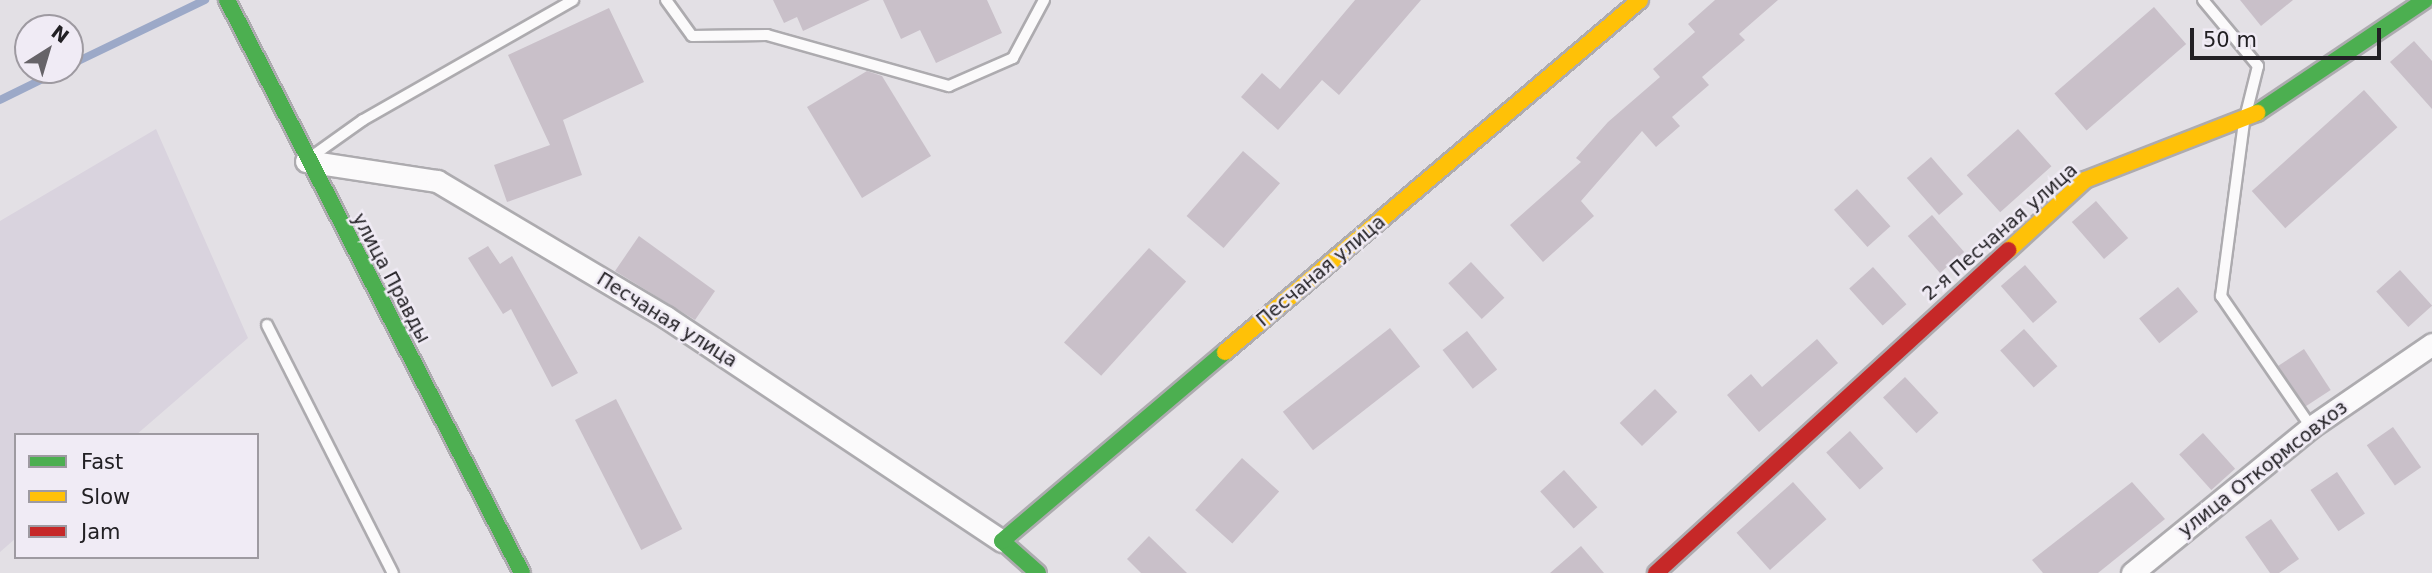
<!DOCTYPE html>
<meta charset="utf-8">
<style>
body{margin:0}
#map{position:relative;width:2432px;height:573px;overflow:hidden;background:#e3e0e5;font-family:"DejaVu Sans",sans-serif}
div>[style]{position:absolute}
.built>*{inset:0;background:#d9d3de}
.stream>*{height:8px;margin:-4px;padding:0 4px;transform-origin:4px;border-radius:4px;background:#9ca9c8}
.building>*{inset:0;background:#c9c0c9;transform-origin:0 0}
.roads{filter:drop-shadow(2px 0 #adabaf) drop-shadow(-2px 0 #adabaf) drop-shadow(0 2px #adabaf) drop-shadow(0 -2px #adabaf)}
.lane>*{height:10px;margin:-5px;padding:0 5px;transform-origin:5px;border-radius:5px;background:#fbfafb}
.street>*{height:21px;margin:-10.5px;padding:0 10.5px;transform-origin:10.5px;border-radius:10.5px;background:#fbfafb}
.fast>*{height:16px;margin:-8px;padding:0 8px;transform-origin:8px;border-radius:8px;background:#4caf50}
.slow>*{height:16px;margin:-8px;padding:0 8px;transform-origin:8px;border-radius:8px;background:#ffc107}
.jam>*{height:16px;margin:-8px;padding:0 8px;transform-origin:8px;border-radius:8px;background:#c62828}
span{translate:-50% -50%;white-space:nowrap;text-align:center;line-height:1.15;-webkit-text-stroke:5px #f0ebf5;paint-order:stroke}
.street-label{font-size:19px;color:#222024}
.legend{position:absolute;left:14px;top:433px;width:245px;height:126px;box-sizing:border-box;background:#f0ebf5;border:2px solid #9e9aa1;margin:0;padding:9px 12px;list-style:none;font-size:21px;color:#222024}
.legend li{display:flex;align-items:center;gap:14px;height:35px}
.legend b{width:35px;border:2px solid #9e9aa1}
.north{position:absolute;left:14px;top:14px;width:70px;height:70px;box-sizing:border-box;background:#f0ebf5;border:2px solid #9e9aa1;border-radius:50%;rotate:37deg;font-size:19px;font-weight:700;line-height:28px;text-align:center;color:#222024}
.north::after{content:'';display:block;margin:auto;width:24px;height:32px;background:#666368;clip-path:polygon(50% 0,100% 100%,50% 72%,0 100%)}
.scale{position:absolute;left:2190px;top:28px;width:191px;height:32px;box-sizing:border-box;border:4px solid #222024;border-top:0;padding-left:9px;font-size:21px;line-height:24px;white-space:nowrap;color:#222024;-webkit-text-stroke:5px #f0ebf5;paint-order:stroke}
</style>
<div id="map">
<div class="built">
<div style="clip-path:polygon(156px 129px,248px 338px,136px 435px,16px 435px,16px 538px,0 552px,0 221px)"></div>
</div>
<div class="stream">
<div style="left:70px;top:65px;width:150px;rotate:-25.7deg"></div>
<div style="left:0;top:100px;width:68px;rotate:-26.2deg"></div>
</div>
<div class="building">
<div style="clip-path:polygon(773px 0,870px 0,803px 31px,797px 17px,784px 23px)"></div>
<div style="clip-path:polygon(883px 0,987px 0,1002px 33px,936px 63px,920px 30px,901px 39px)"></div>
<div style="clip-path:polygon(1355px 0,1421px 0,1339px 95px,1322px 80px,1278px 130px,1241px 97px,1262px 73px,1280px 89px)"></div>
<div style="clip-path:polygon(1715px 0,1778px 0,1739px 34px,1745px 40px,1702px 77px,1709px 85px,1672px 117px,1680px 126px,1656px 147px,1642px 131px,1581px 201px,1594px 216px,1543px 262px,1510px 225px,1581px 162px,1576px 158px,1608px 122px,1660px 77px,1653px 69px,1695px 32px,1688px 24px)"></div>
<div style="clip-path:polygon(2240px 0,2293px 0,2261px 26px)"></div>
<div style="left:2154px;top:7px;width:49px;height:132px;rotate:49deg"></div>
<div style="clip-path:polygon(609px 8px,644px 82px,563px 120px,582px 175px,507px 202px,494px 165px,550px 145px,508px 55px)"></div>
<div style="clip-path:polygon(2414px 41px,2432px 61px,2432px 109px,2390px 62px)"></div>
<div style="clip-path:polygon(867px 71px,882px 76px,931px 156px,862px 198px,807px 107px)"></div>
<div style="left:2364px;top:90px;width:50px;height:151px;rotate:48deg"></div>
<div style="left:2018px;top:129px;width:50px;height:69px;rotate:48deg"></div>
<div style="left:1243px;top:151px;width:49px;height:86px;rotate:41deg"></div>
<div style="left:1931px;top:157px;width:49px;height:32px;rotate:49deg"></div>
<div style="left:1857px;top:189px;width:50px;height:31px;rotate:48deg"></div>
<div style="left:2096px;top:201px;width:49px;height:32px;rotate:49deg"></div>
<div style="left:1932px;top:215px;width:49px;height:32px;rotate:49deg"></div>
<div style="clip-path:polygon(639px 236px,715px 291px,695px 320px,615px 271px)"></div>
<div style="clip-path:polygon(488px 246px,500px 264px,512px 256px,578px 373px,552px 387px,511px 309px,503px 314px,468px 258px)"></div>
<div style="left:1149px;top:248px;width:50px;height:127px;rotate:42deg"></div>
<div style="left:1471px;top:262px;width:49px;height:31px;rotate:47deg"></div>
<div style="left:2025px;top:265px;width:49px;height:32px;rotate:49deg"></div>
<div style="left:1873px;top:267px;width:50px;height:32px;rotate:48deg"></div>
<div style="left:2400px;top:270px;width:48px;height:32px;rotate:48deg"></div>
<div style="left:2178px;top:287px;width:32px;height:50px;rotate:51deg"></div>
<div style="left:1390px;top:328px;width:49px;height:136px;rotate:52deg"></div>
<div style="left:2024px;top:329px;width:50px;height:32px;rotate:48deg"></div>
<div style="left:1467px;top:331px;width:49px;height:31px;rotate:52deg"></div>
<div style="clip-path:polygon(1817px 339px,1838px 363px,1759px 432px,1727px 395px,1751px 374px,1762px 387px)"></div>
<div style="left:2304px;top:349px;width:49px;height:31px;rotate:57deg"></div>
<div style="left:1905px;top:377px;width:49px;height:30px;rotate:47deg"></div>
<div style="left:1655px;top:389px;width:32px;height:49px;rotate:46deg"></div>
<div style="left:616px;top:399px;width:146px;height:46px;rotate:63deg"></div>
<div style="left:2393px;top:427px;width:49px;height:32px;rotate:55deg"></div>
<div style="left:1850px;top:431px;width:50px;height:32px;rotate:48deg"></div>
<div style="left:2203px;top:433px;width:48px;height:32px;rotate:48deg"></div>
<div style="left:1242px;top:458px;width:50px;height:70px;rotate:42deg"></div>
<div style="left:1564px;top:470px;width:50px;height:32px;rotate:48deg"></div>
<div style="left:2337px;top:472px;width:50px;height:32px;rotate:56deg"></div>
<div style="left:1793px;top:482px;width:50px;height:76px;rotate:48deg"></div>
<div style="clip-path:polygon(2132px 482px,2165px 519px,2098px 573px,2043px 573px,2032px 560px)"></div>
<div style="clip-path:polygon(2271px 519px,2299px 559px,2279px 573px,2270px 573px,2245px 537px)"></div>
<div style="clip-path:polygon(1149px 536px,1187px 573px,1141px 573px,1127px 559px)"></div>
<div style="clip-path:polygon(1581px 546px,1604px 573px,1550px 573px)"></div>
</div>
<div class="roads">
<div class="lane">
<div style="left:666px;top:0;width:44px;rotate:54.2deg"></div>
<div style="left:692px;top:36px;width:75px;rotate:-0.8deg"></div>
<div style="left:767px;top:35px;width:189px;rotate:15.7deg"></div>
<div style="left:949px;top:86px;width:70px;rotate:-23.6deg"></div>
<div style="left:1013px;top:58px;width:66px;rotate:-61.9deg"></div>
<div style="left:2203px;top:0;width:86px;rotate:50.2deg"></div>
<div style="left:2258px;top:66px;width:58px;rotate:104deg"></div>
<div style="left:2244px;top:122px;width:176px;rotate:97.5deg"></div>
<div style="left:2221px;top:296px;width:159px;rotate:55.5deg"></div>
<div style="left:311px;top:157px;width:64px;rotate:-35.4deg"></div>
<div style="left:363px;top:120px;width:242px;rotate:-29.7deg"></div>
<div style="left:267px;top:325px;width:278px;rotate:63.1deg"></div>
</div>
<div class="street">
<div style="left:306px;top:161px;width:133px;rotate:8.7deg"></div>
<div style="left:437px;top:181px;width:266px;rotate:30.7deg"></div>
<div style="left:666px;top:317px;width:404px;rotate:33.7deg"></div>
<div style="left:2132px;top:573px;width:231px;rotate:-39.2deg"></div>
<div style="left:2311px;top:427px;width:147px;rotate:-34.4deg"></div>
</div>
<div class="fast">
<div style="left:227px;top:0;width:644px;rotate:62.76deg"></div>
<div style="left:2257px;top:113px;width:202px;rotate:-33.9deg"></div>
<div style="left:1038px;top:573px;width:48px;rotate:-138.4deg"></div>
<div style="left:1002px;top:541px;width:292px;rotate:-40.3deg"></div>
</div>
<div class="slow">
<div style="left:2009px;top:250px;width:103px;rotate:-42.6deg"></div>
<div style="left:2085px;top:180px;width:185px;rotate:-21.3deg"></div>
<div style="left:1225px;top:352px;width:544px;rotate:-40.3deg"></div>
</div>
<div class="jam">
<div style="left:1656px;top:573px;width:478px;rotate:-42.5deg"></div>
</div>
</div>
<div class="street-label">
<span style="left:2000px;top:232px;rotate:-41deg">2-я Песчаная улица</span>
<span style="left:1321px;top:271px;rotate:-40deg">Песчаная улица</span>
<span style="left:391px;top:278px;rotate:62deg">улица Правды</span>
<span style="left:667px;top:320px;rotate:32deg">Песчаная улица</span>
<span style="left:2263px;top:469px;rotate:-38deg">улица Откормсовхоз</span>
</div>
<ul class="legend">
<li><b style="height:9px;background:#4caf50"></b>Fast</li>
<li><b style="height:9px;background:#ffc107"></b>Slow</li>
<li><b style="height:9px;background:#c62828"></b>Jam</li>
</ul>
<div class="north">N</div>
<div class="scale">50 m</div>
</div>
